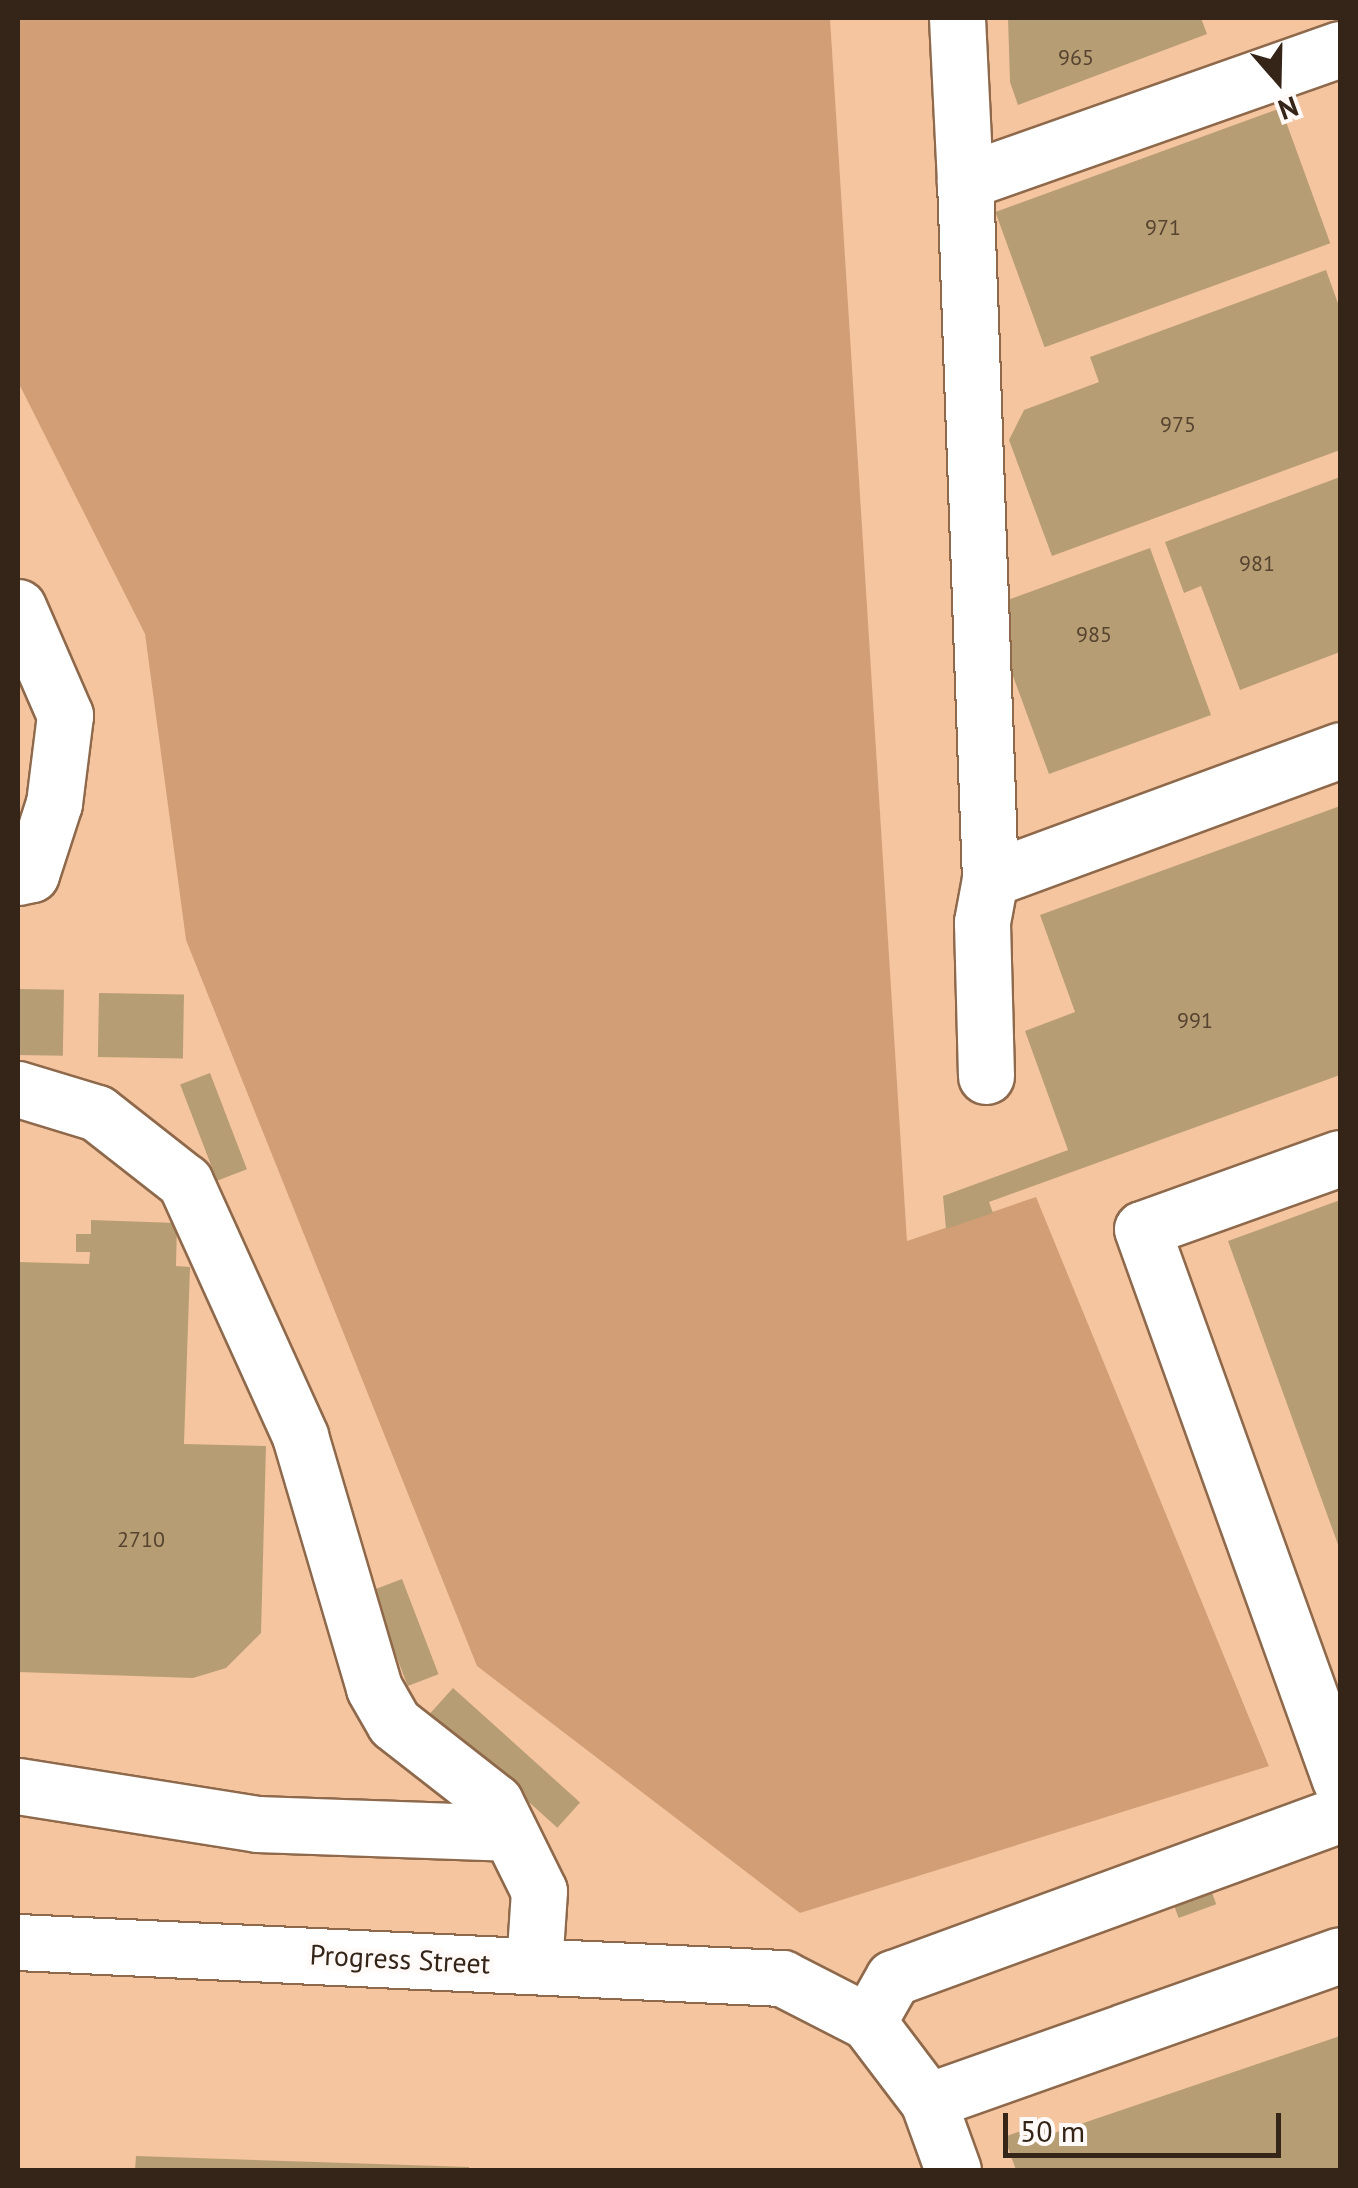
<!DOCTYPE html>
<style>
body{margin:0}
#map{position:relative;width:1358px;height:2188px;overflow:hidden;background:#fcd1b1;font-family:"PT Sans",sans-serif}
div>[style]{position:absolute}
.built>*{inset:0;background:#f5c5a0}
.green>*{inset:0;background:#d29e76}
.building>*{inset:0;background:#b79d73;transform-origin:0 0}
.roads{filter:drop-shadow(2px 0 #8e694b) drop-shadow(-2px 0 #8e694b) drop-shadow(0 2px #8e694b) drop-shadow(0 -2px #8e694b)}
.minor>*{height:55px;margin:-27.5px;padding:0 27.5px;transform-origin:27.5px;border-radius:27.5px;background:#fff}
span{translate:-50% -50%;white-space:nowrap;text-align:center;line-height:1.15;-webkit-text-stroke:9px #fffaf7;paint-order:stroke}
.number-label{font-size:22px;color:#564330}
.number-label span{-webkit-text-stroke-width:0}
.street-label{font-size:28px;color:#352519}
.frame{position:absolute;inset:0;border:20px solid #352519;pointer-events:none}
.north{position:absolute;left:1228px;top:30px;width:100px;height:100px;-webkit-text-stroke:8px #fffaf7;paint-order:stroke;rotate:160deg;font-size:28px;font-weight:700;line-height:40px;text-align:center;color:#352519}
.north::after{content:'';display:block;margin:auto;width:35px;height:45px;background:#352519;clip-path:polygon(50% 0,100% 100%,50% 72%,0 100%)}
.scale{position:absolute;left:1003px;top:2113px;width:278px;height:45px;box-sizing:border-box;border:5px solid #352519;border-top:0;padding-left:12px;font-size:30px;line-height:35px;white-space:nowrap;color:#352519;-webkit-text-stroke:8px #fffaf7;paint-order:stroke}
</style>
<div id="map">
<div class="built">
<div style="clip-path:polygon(830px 18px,1340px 18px,1340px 2170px,18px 2170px,18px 382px,145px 634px,186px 940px,800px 1913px,1269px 1765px,1035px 1198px,907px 1242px)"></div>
</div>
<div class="green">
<div style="clip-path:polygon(18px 18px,830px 18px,907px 1241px,1036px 1197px,1269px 1766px,800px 1913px,477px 1666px,186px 940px,145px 634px,18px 382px)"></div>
</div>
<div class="building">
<div style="clip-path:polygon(1008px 18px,1201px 18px,1207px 34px,1018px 105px,1010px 82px)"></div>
<div style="left:1281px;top:108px;width:144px;height:304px;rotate:70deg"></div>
<div style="clip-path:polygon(1326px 270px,1340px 309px,1340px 450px,1052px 556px,1009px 440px,1024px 410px,1099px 382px,1090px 357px)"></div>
<div style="clip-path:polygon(1340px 477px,1340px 652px,1240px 690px,1201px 586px,1184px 593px,1165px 542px)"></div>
<div style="clip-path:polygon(1150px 548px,1211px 715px,1049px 774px,1010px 668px,1002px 602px)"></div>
<div style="clip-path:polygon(1340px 806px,1340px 1075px,989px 1202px,993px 1213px,946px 1229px,943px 1196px,1068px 1150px,1025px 1031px,1075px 1012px,1040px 915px)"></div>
<div style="left:18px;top:989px;width:46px;height:66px;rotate:1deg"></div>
<div style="left:99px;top:993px;width:85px;height:64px;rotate:1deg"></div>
<div style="left:210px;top:1073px;width:103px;height:32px;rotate:69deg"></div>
<div style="clip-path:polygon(1340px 1200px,1340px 1550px,1228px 1241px)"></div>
<div style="clip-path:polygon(91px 1220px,177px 1223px,176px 1266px,190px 1267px,184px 1444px,266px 1446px,261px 1633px,226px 1668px,193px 1678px,18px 1672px,18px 1262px,89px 1264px,90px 1252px,76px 1252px,76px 1234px,91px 1234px)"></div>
<div style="left:402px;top:1579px;width:102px;height:33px;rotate:69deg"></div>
<div style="left:453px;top:1688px;width:171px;height:34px;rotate:42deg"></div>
<div style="left:1207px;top:1879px;width:27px;height:40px;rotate:70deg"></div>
<div style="clip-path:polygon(1340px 2036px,1340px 2170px,1016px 2170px,1004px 2137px,1046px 2122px,1051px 2134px)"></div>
<div style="clip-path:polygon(136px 2156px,469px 2167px,469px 2170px,135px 2170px)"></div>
</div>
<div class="roads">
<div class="minor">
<div style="left:957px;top:18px;width:163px;rotate:87.2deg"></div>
<div style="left:1340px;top:49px;width:398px;rotate:160.6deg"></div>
<div style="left:965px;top:181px;width:698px;rotate:87.95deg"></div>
<div style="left:990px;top:879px;width:373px;rotate:-20.2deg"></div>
<div style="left:18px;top:607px;width:118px;rotate:66.5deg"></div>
<div style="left:65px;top:715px;width:89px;rotate:97.1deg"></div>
<div style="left:54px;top:803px;width:75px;rotate:107.9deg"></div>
<div style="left:31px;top:874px;width:13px;rotate:167deg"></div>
<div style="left:986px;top:1076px;width:154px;rotate:-91.5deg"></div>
<div style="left:982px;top:922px;width:44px;rotate:-79.5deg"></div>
<div style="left:18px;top:1089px;width:83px;rotate:16.9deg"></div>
<div style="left:97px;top:1113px;width:112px;rotate:38.1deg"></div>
<div style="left:185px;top:1182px;width:279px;rotate:65.6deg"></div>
<div style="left:300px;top:1436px;width:263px;rotate:73.6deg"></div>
<div style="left:374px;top:1688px;width:40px;rotate:60.3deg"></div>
<div style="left:394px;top:1723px;width:128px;rotate:38deg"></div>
<div style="left:495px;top:1802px;width:99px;rotate:63.7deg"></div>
<div style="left:539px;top:1891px;width:75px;rotate:93.8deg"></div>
<div style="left:1340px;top:1158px;width:210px;rotate:160.3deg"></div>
<div style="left:1142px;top:1229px;width:585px;rotate:70.23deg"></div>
<div style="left:18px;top:1786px;width:242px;rotate:9deg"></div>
<div style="left:257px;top:1824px;width:253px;rotate:2deg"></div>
<div style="left:18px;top:1942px;width:765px;rotate:2.7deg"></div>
<div style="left:782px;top:1978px;width:97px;rotate:27.1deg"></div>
<div style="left:868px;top:2022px;width:99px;rotate:52.8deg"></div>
<div style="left:868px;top:2022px;width:51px;rotate:-60.4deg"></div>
<div style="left:893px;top:1978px;width:476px;rotate:-20.1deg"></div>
<div style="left:953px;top:2170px;width:73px;rotate:-109.9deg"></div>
<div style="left:928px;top:2101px;width:437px;rotate:-19.5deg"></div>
</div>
</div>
<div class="number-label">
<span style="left:1076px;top:58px">965</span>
<span style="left:1163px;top:228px">971</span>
<span style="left:1178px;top:425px">975</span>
<span style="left:1257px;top:564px">981</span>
<span style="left:1094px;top:635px">985</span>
<span style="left:1195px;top:1021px">991</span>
<span style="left:141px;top:1540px">2710</span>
</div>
<div class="street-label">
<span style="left:400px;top:1959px;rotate:3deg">Progress Street</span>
</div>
<div class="frame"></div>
<div class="north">N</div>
<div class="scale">50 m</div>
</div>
